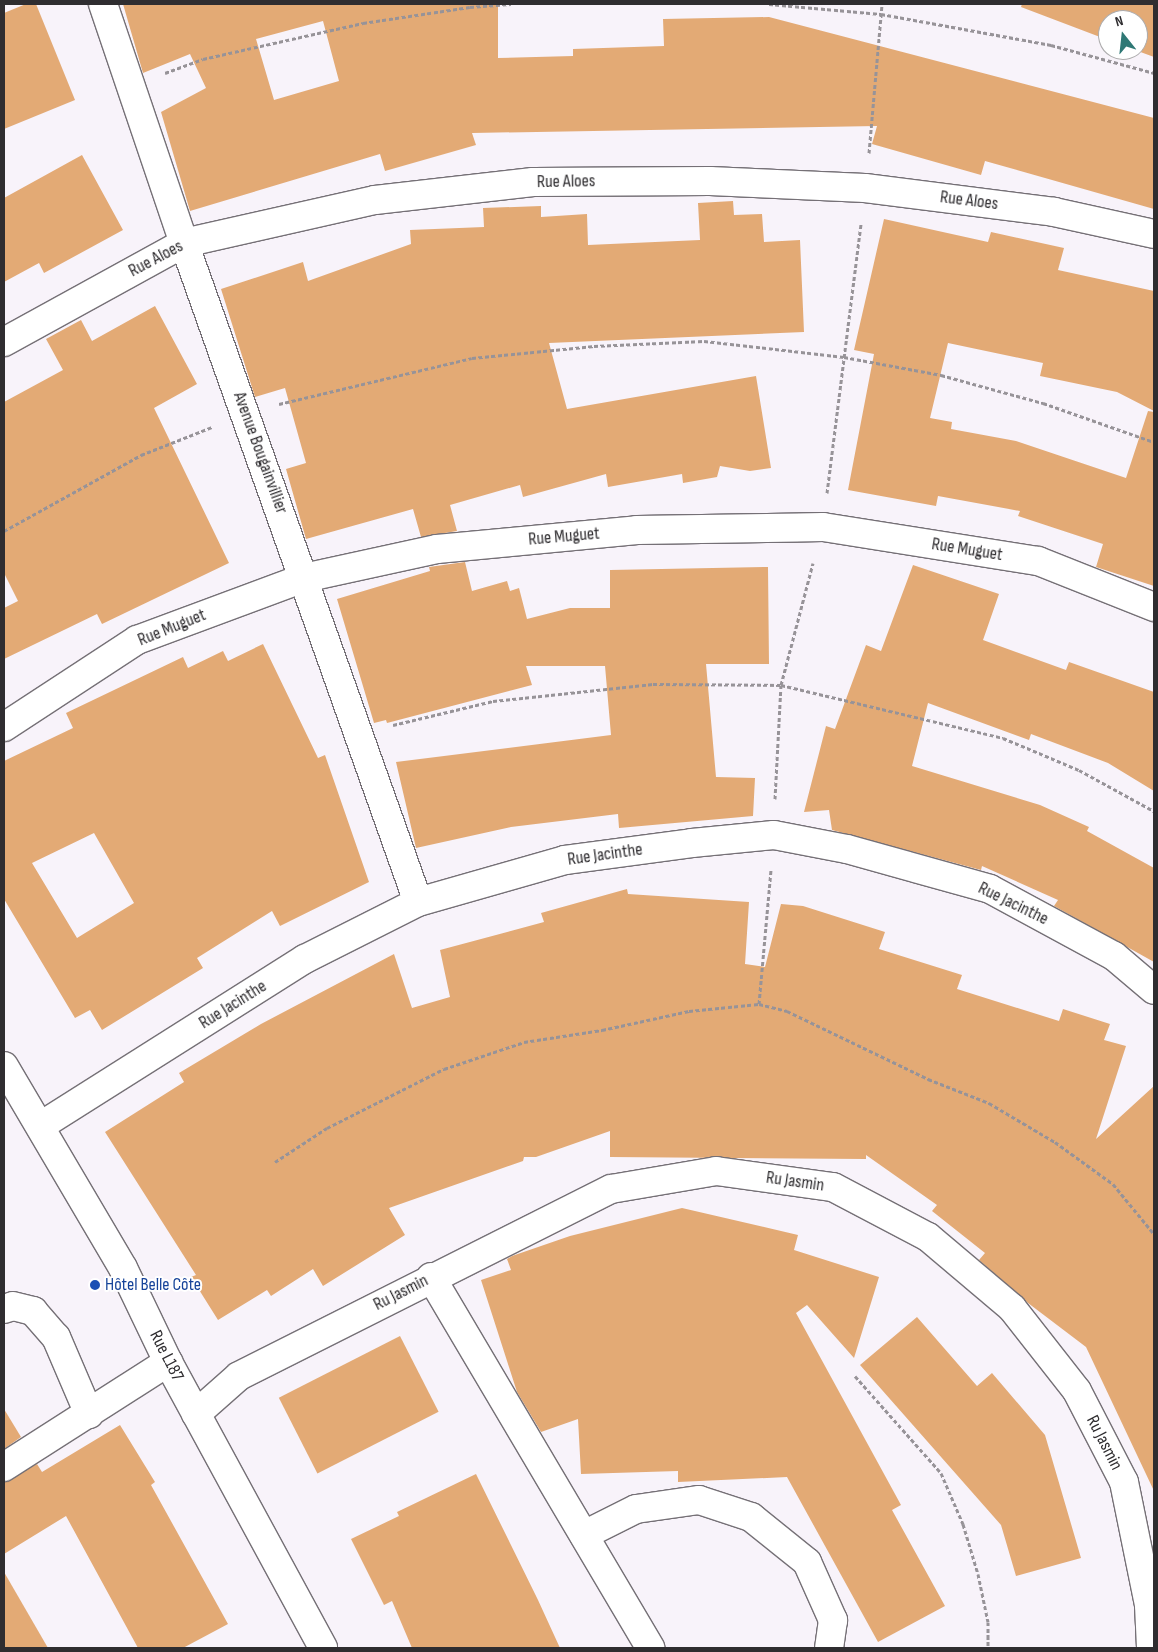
<!DOCTYPE html>
<meta charset="utf-8">
<style>
body{margin:0}
#map{position:relative;width:1158px;height:1652px;overflow:hidden;background:#f8f3fa;font-family:"Sofia Sans Condensed",sans-serif}
div>[style]{position:absolute}
.building>*{inset:0;background:#e3aa75;transform-origin:0 0}
.path>*{height:3px;margin-top:-1.5px;transform-origin:0;background:repeating-linear-gradient(90deg,#979398 0 4px,transparent 0 6.5px)}
.roads{filter:drop-shadow(1px 0 #757076) drop-shadow(-1px 0 #757076) drop-shadow(0 1px #757076) drop-shadow(0 -1px #757076)}
.minor>*{height:28px;margin:-14px;padding:0 14px;transform-origin:14px;border-radius:14px;background:#fff}
.dots>*{width:14px;height:14px;translate:-50% -50%;box-sizing:border-box;border:2px solid #fff;border-radius:50%}
span{translate:-50% -50%;white-space:nowrap;text-align:center;line-height:1.15;-webkit-text-stroke:4px #fff;paint-order:stroke}
.street-label{font-size:18px;color:#2f2d30}
.transit-label{font-size:18px;color:#164399}
.left{translate:0 -50%;text-align:left}
.frame{position:absolute;inset:0;border:5px solid #2f2d30;pointer-events:none}
.north{position:absolute;left:1098px;top:10px;width:50px;height:50px;box-sizing:border-box;background:#fff;border:1px solid #acabac;border-radius:50%;rotate:344deg;font-size:14px;font-weight:700;line-height:20px;text-align:center;color:#2f2d30}
.north::after{content:'';display:block;margin:auto;width:18px;height:22px;background:#2f7875;clip-path:polygon(50% 0,100% 100%,50% 72%,0 100%)}
</style>
<div id="map">
<div class="building">
<div style="clip-path:polygon(26px 4px,36px 4px,75px 100px,4px 129px,4px 13px)"></div>
<div style="clip-path:polygon(evenodd,123px 4px,498px 4px,498px 58px,573px 56px,573px 49px,664px 46px,663px 19px,769px 17px,1154px 118px,1154px 209px,985px 161px,981px 175px,872px 144px,877px 126px,472px 133px,476px 145px,385px 171px,380px 154px,190px 211px,161px 112px,206px 88px,190px 54px,143px 73px,123px 4px,323px 21px,339px 81px,274px 100px,256px 39px,323px 21px)"></div>
<div style="clip-path:polygon(1022px 4px,1154px 4px,1154px 57px,1135px 50px,1138px 50px,1138px 20px,1108px 20px,1108px 40px,1021px 7px)"></div>
<div style="clip-path:polygon(82px 155px,123px 230px,44px 273px,39px 263px,4px 282px,4px 198px)"></div>
<div style="clip-path:polygon(733px 201px,734px 215px,762px 214px,764px 242px,800px 240px,804px 332px,549px 343px,567px 409px,756px 376px,771px 468px,750px 471px,720px 466px,717px 477px,683px 483px,682px 474px,608px 487px,606px 474px,523px 497px,520px 485px,450px 505px,457px 531px,421px 537px,413px 509px,306px 539px,286px 469px,306px 463px,285px 388px,255px 397px,221px 289px,303px 262px,308px 281px,411px 244px,410px 230px,484px 227px,483px 208px,541px 206px,541px 217px,587px 214px,588px 245px,700px 240px,698px 203px)"></div>
<div style="clip-path:polygon(884px 219px,988px 242px,991px 232px,1064px 248px,1058px 270px,1154px 291px,1154px 411px,1117px 392px,1040px 376px,1043px 363px,948px 343px,930px 418px,952px 422px,951px 429px,1016px 441px,1126px 478px,1148px 411px,1154px 412px,1154px 586px,1096px 567px,1103px 544px,1018px 516px,1020px 511px,938px 496px,936px 506px,848px 490px,874px 354px,854px 350px)"></div>
<div style="clip-path:polygon(155px 306px,197px 384px,154px 408px,229px 563px,102px 624px,97px 614px,4px 659px,4px 608px,18px 601px,4px 573px,4px 402px,63px 370px,46px 339px,81px 320px,92px 341px)"></div>
<div style="clip-path:polygon(465px 562px,472px 591px,507px 581px,510px 591px,519px 588px,527px 619px,570px 608px,610px 608px,610px 570px,768px 567px,769px 664px,706px 664px,716px 777px,755px 778px,753px 816px,619px 828px,618px 814px,511px 827px,416px 848px,396px 762px,611px 735px,605px 666px,526px 666px,532px 685px,387px 723px,386px 720px,374px 723px,337px 599px,430px 571px,429px 567px)"></div>
<div style="clip-path:polygon(913px 565px,999px 594px,983px 640px,1066px 670px,1069px 662px,1154px 692px,1154px 791px,1108px 763px,1031px 734px,1029px 740px,928px 703px,912px 766px,1040px 805px,1089px 827px,1087px 831px,1154px 868px,1154px 962px,1054px 906px,1058px 900px,982px 866px,981px 870px,832px 830px,829px 810px,804px 812px,826px 726px,835px 729px,866px 645px,881px 651px)"></div>
<div style="clip-path:polygon(evenodd,263px 644px,318px 758px,325px 755px,369px 882px,280px 926px,272px 911px,197px 958px,203px 968px,102px 1030px,90px 1010px,75px 1018px,4px 899px,4px 761px,73px 728px,66px 713px,183px 657px,188px 668px,223px 651px,228px 661px,263px 644px,94px 833px,134px 903px,77px 938px,32px 863px,94px 833px)"></div>
<div style="clip-path:polygon(627px 889px,628px 894px,749px 902px,745px 964px,765px 967px,781px 904px,803px 906px,885px 932px,879px 949px,962px 975px,957px 989px,1059px 1021px,1063px 1009px,1110px 1024px,1104px 1040px,1126px 1046px,1096px 1139px,1154px 1086px,1154px 1491px,1086px 1347px,1028px 1303px,979px 1260px,985px 1253px,932px 1211px,937px 1205px,866px 1155px,866px 1159px,610px 1157px,610px 1131px,536px 1157px,524px 1157px,523px 1161px,389px 1208px,405px 1235px,323px 1286px,313px 1269px,271px 1296px,267px 1290px,218px 1320px,191px 1277px,196px 1275px,105px 1132px,184px 1082px,179px 1073px,261px 1024px,394px 954px,412px 1008px,450px 997px,440px 950px,544px 922px,541px 913px)"></div>
<div style="clip-path:polygon(682px 1208px,798px 1235px,794px 1250px,879px 1277px,854px 1358px,807px 1305px,796px 1313px,901px 1505px,892px 1510px,945px 1606px,878px 1642px,787px 1477px,678px 1482px,678px 1471px,581px 1474px,578px 1419px,541px 1432px,517px 1392px,481px 1280px,511px 1270px,507px 1259px,512px 1256px,570px 1236px)"></div>
<div style="clip-path:polygon(917px 1317px,977px 1386px,992px 1373px,1045px 1435px,1081px 1558px,1016px 1576px,1001px 1525px,860px 1365px)"></div>
<div style="left:400px;top:1336px;width:85px;height:136px;rotate:63deg"></div>
<div style="clip-path:polygon(4px 1409px,21px 1437px,4px 1449px)"></div>
<div style="clip-path:polygon(120px 1425px,155px 1482px,151px 1485px,228px 1624px,183px 1648px,138px 1648px,66px 1516px,4px 1554px,4px 1482px,37px 1464px,42px 1472px)"></div>
<div style="clip-path:polygon(476px 1474px,538px 1600px,560px 1648px,412px 1648px,392px 1601px,384px 1605px,351px 1539px,399px 1516px,397px 1512px)"></div>
<div style="clip-path:polygon(4px 1572px,48px 1648px,4px 1648px)"></div>
</div>
<div class="path">
<div style="left:769px;top:4px;width:112px;rotate:5.1deg"></div>
<div style="left:881px;top:14px;width:173px;rotate:10.3deg"></div>
<div style="left:1051px;top:45px;width:107px;rotate:15.2deg"></div>
<div style="left:165px;top:73px;width:40px;rotate:-20.2deg"></div>
<div style="left:203px;top:59px;width:164px;rotate:-12.7deg"></div>
<div style="left:363px;top:23px;width:108px;rotate:-8.5deg"></div>
<div style="left:470px;top:7px;width:41px;rotate:-4.2deg"></div>
<div style="left:869px;top:153px;width:150px;rotate:-85deg"></div>
<div style="left:279px;top:404px;width:198px;rotate:-13.4deg"></div>
<div style="left:472px;top:358px;width:123px;rotate:-5.6deg"></div>
<div style="left:594px;top:346px;width:110px;rotate:-2.6deg"></div>
<div style="left:704px;top:341px;width:141px;rotate:6.5deg"></div>
<div style="left:844px;top:357px;width:99px;rotate:10.5deg"></div>
<div style="left:941px;top:375px;width:106px;rotate:15.4deg"></div>
<div style="left:1043px;top:403px;width:118px;rotate:19.4deg"></div>
<div style="left:827px;top:493px;width:271px;rotate:-82.8deg"></div>
<div style="left:4px;top:531px;width:157px;rotate:-29deg"></div>
<div style="left:141px;top:455px;width:76px;rotate:-21.5deg"></div>
<div style="left:393px;top:725px;width:103px;rotate:-13.5deg"></div>
<div style="left:493px;top:701px;width:161px;rotate:-6.1deg"></div>
<div style="left:653px;top:684px;width:128px;rotate:0.4deg"></div>
<div style="left:781px;top:685px;width:228px;rotate:13.4deg"></div>
<div style="left:1003px;top:738px;width:82px;rotate:22.8deg"></div>
<div style="left:1079px;top:770px;width:85px;rotate:28.7deg"></div>
<div style="left:775px;top:799px;width:114px;rotate:-87deg"></div>
<div style="left:781px;top:685px;width:126px;rotate:-75.3deg"></div>
<div style="left:759px;top:1004px;width:135px;rotate:-84.9deg"></div>
<div style="left:275px;top:1162px;width:62px;rotate:-33.2deg"></div>
<div style="left:327px;top:1128px;width:131px;rotate:-26.8deg"></div>
<div style="left:444px;top:1069px;width:84px;rotate:-18.6deg"></div>
<div style="left:524px;top:1042px;width:79px;rotate:-8.7deg"></div>
<div style="left:602px;top:1030px;width:89px;rotate:-12.3deg"></div>
<div style="left:689px;top:1011px;width:70px;rotate:-5.7deg"></div>
<div style="left:759px;top:1004px;width:29px;rotate:14deg"></div>
<div style="left:787px;top:1011px;width:157px;rotate:25.7deg"></div>
<div style="left:928px;top:1079px;width:66px;rotate:21.5deg"></div>
<div style="left:989px;top:1103px;width:77px;rotate:30.6deg"></div>
<div style="left:1055px;top:1142px;width:72px;rotate:35.9deg"></div>
<div style="left:1113px;top:1184px;width:65px;rotate:50.6deg"></div>
<div style="left:855px;top:1376px;width:130px;rotate:48.4deg"></div>
<div style="left:941px;top:1473px;width:56px;rotate:66.7deg"></div>
<div style="left:963px;top:1524px;width:52px;rotate:73.3deg"></div>
<div style="left:978px;top:1574px;width:49px;rotate:78.2deg"></div>
<div style="left:988px;top:1622px;width:26px;rotate:90deg"></div>
</div>
<div class="roads">
<div class="minor">
<div style="left:103px;top:4px;width:252px;rotate:71.3deg"></div>
<div style="left:184px;top:243px;width:699px;rotate:70.45deg"></div>
<div style="left:4px;top:342px;width:205px;rotate:-28.8deg"></div>
<div style="left:184px;top:243px;width:196px;rotate:-12.7deg"></div>
<div style="left:375px;top:200px;width:159px;rotate:-6.5deg"></div>
<div style="left:533px;top:182px;width:177px;rotate:-0.3deg"></div>
<div style="left:710px;top:181px;width:155px;rotate:2.6deg"></div>
<div style="left:865px;top:188px;width:191px;rotate:7.2deg"></div>
<div style="left:1054px;top:212px;width:102px;rotate:12.4deg"></div>
<div style="left:4px;top:727px;width:159px;rotate:-33.2deg"></div>
<div style="left:137px;top:640px;width:178px;rotate:-20.4deg"></div>
<div style="left:304px;top:578px;width:136px;rotate:-12.3deg"></div>
<div style="left:437px;top:549px;width:201px;rotate:-5.4deg"></div>
<div style="left:637px;top:530px;width:186px;rotate:-0.9deg"></div>
<div style="left:823px;top:527px;width:218px;rotate:9deg"></div>
<div style="left:1038px;top:561px;width:125px;rotate:21.6deg"></div>
<div style="left:4px;top:1066px;width:234px;rotate:59.5deg"></div>
<div style="left:123px;top:1268px;width:104px;rotate:64.4deg"></div>
<div style="left:168px;top:1362px;width:325px;rotate:61.5deg"></div>
<div style="left:42px;top:1125px;width:311px;rotate:-32.3deg"></div>
<div style="left:305px;top:959px;width:127px;rotate:-26.8deg"></div>
<div style="left:418px;top:902px;width:153px;rotate:-15.9deg"></div>
<div style="left:565px;top:860px;width:128px;rotate:-7.6deg"></div>
<div style="left:692px;top:843px;width:82px;rotate:-5.6deg"></div>
<div style="left:774px;top:835px;width:74px;rotate:10.9deg"></div>
<div style="left:847px;top:849px;width:148px;rotate:15.6deg"></div>
<div style="left:990px;top:889px;width:141px;rotate:28.4deg"></div>
<div style="left:1114px;top:956px;width:52px;rotate:40.4deg"></div>
<div style="left:431px;top:1277px;width:431px;rotate:59.4deg"></div>
<div style="left:4px;top:1309px;width:9px;rotate:-18deg"></div>
<div style="left:13px;top:1306px;width:21px;rotate:14deg"></div>
<div style="left:33px;top:1311px;width:35px;rotate:49deg"></div>
<div style="left:56px;top:1337px;width:84px;rotate:66.8deg"></div>
<div style="left:196px;top:1414px;width:57px;rotate:-41.5deg"></div>
<div style="left:239px;top:1376px;width:416px;rotate:-26.7deg"></div>
<div style="left:611px;top:1189px;width:107px;rotate:-9.7deg"></div>
<div style="left:716px;top:1171px;width:118px;rotate:7.8deg"></div>
<div style="left:833px;top:1187px;width:107px;rotate:27.8deg"></div>
<div style="left:928px;top:1237px;width:110px;rotate:40.2deg"></div>
<div style="left:1012px;top:1308px;width:105px;rotate:51.9deg"></div>
<div style="left:1077px;top:1391px;width:102px;rotate:62.7deg"></div>
<div style="left:1124px;top:1482px;width:126px;rotate:78.5deg"></div>
<div style="left:1149px;top:1605px;width:43px;rotate:87.3deg"></div>
<div style="left:4px;top:1467px;width:195px;rotate:-32.6deg"></div>
<div style="left:584px;top:1535px;width:58px;rotate:-26.6deg"></div>
<div style="left:636px;top:1509px;width:64px;rotate:-8.1deg"></div>
<div style="left:699px;top:1500px;width:55px;rotate:18.1deg"></div>
<div style="left:751px;top:1517px;width:72px;rotate:38.8deg"></div>
<div style="left:807px;top:1562px;width:64px;rotate:65.9deg"></div>
<div style="left:833px;top:1620px;width:28px;rotate:98deg"></div>
</div>
</div>
<div class="dots">
<div style="left:95px;top:1285px;background:#1a4fb4"></div>
</div>
<div class="street-label">
<span style="left:566px;top:182px;rotate:-1deg">Rue Aloes</span>
<span style="left:969px;top:201px;rotate:7deg">Rue Aloes</span>
<span style="left:156px;top:259px;rotate:-28deg">Rue Aloes</span>
<span style="left:260px;top:453px;rotate:70deg">Avenue Bougainvillier</span>
<span style="left:564px;top:537px;rotate:-5deg">Rue Muguet</span>
<span style="left:967px;top:550px;rotate:9deg">Rue Muguet</span>
<span style="left:172px;top:628px;rotate:-22deg">Rue Muguet</span>
<span style="left:605px;top:855px;rotate:-8deg">Rue Jacinthe</span>
<span style="left:1013px;top:904px;rotate:26deg">Rue Jacinthe</span>
<span style="left:233px;top:1005px;rotate:-32deg">Rue Jacinthe</span>
<span style="left:795px;top:1182px;rotate:8deg">Ru Jasmin</span>
<span style="left:401px;top:1293px;rotate:-27deg">Ru Jasmin</span>
<span style="left:166px;top:1356px;rotate:63deg">Rue L187</span>
<span style="left:1104px;top:1443px;rotate:63deg">Ru Jasmin</span>
</div>
<div class="transit-label">
<span class="left" style="left:105px;top:1285px">Hôtel Belle Côte</span>
</div>
<div class="frame"></div>
<div class="north">N</div>
</div>
